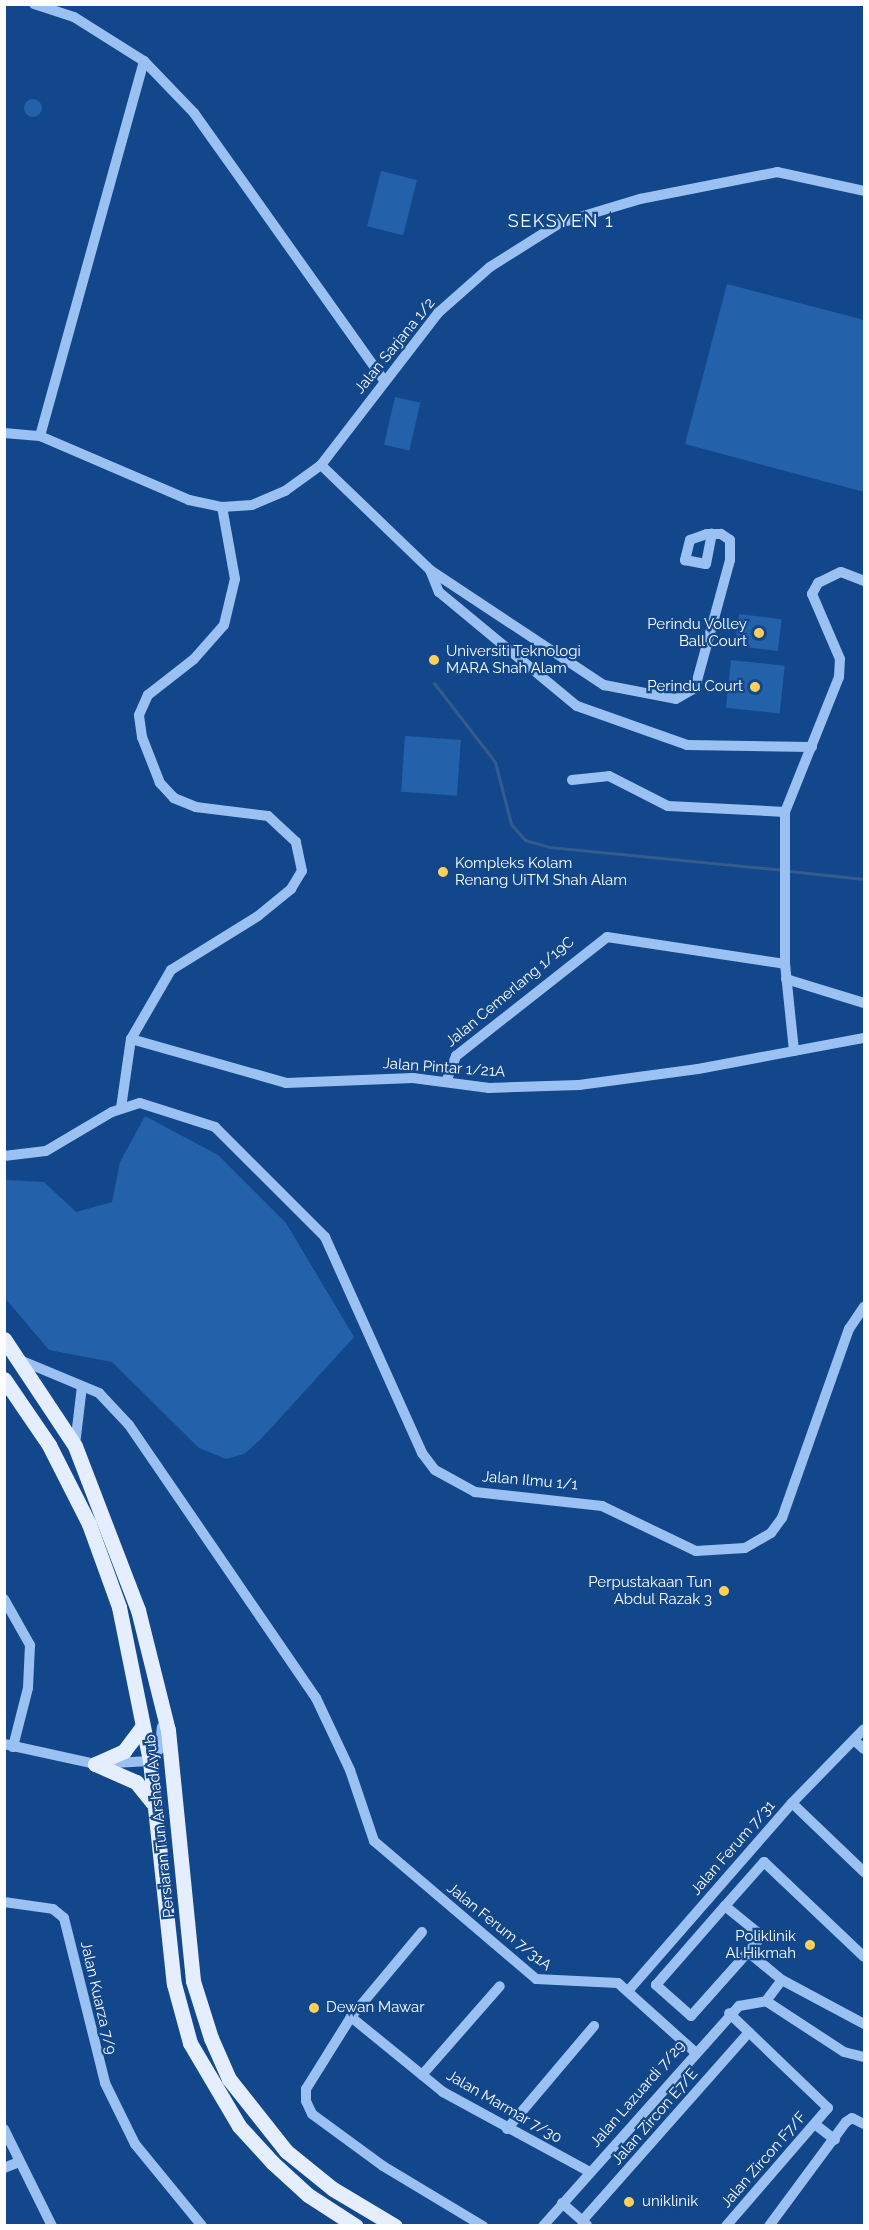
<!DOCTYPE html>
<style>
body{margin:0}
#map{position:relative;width:869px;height:2230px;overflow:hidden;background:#12478b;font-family:Raleway,sans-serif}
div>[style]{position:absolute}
.green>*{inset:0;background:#2461ab;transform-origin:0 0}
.round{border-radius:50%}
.stream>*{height:3px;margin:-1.5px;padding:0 1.5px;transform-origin:1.5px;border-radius:1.5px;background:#335b8d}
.minor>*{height:10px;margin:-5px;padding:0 5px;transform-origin:5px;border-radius:5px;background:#9ac1f1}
.major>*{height:15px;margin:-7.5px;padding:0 7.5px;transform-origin:7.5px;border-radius:7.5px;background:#e4eeff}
.dots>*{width:16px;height:16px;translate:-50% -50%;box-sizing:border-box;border:3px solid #12478b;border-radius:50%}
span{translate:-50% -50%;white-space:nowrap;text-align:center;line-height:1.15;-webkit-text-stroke:4.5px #12478b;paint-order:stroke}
.street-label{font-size:15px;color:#fff}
.poi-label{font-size:15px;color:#fff}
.right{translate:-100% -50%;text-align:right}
.left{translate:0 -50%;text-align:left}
.quarter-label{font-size:18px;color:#fff;letter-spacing:1.5px}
.frame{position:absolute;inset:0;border:6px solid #fff;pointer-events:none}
</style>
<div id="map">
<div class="green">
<div class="round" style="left:24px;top:99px;width:18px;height:18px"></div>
<div style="left:381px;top:171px;width:37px;height:57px;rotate:14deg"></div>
<div style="clip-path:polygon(727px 284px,864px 320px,864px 492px,685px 444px)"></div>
<div style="left:395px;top:397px;width:26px;height:49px;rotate:13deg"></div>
<div style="left:739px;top:614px;width:43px;height:32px;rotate:7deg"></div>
<div style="left:731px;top:660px;width:54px;height:48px;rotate:6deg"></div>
<div style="left:405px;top:736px;width:56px;height:56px;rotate:4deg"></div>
<div style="clip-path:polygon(145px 1116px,218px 1155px,286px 1223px,354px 1337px,261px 1439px,244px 1454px,226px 1459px,199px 1448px,112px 1362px,49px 1350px,5px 1298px,5px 1180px,44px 1182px,76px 1212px,112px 1202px,120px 1162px)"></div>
</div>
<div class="stream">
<div style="left:434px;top:683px;width:100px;rotate:52.3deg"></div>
<div style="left:495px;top:762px;width:64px;rotate:75.5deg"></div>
<div style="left:511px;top:824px;width:21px;rotate:49deg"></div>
<div style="left:525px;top:840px;width:25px;rotate:16deg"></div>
<div style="left:549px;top:847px;width:234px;rotate:5.6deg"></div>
<div style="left:789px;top:871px;width:75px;rotate:6.1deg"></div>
</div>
<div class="minor">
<div style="left:34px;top:4px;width:42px;rotate:18deg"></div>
<div style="left:74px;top:17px;width:83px;rotate:32.2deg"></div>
<div style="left:144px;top:61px;width:389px;rotate:105.5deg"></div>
<div style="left:144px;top:61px;width:72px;rotate:46.1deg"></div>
<div style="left:194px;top:113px;width:328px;rotate:54.6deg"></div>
<div style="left:4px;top:433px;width:36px;rotate:5deg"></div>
<div style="left:40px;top:436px;width:162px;rotate:23.2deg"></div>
<div style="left:189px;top:500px;width:34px;rotate:12deg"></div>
<div style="left:222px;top:507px;width:30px;rotate:-4deg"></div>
<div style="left:252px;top:505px;width:36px;rotate:-23deg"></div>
<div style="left:285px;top:491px;width:44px;rotate:-35.8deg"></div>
<div style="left:321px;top:465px;width:192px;rotate:-52.4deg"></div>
<div style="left:438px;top:313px;width:69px;rotate:-41.5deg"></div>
<div style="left:490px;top:267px;width:83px;rotate:-32.2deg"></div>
<div style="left:560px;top:223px;width:84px;rotate:-16.7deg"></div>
<div style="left:640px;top:199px;width:140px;rotate:-11.1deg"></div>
<div style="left:777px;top:172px;width:89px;rotate:12.3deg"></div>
<div style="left:321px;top:465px;width:151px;rotate:43.9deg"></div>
<div style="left:430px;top:570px;width:24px;rotate:68deg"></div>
<div style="left:439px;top:592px;width:179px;rotate:39.6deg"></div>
<div style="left:577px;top:706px;width:117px;rotate:19.5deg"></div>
<div style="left:687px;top:745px;width:125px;rotate:0.9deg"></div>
<div style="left:430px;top:570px;width:209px;rotate:33.5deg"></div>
<div style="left:604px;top:685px;width:73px;rotate:11deg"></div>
<div style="left:676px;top:699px;width:22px;rotate:-30deg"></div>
<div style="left:695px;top:688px;width:133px;rotate:-74.7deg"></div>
<div style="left:730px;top:560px;width:20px;rotate:-90deg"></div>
<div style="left:730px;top:540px;width:11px;rotate:-146deg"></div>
<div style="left:721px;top:534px;width:14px;rotate:180deg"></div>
<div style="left:707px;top:534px;width:18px;rotate:161deg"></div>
<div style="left:690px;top:540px;width:21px;rotate:104deg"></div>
<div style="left:685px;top:560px;width:21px;rotate:11deg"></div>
<div style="left:706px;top:564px;width:31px;rotate:-79deg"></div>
<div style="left:572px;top:780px;width:37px;rotate:-6deg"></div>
<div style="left:609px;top:776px;width:66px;rotate:27deg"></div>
<div style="left:668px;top:806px;width:117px;rotate:2.9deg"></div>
<div style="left:786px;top:979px;width:82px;rotate:17.1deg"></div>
<div style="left:131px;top:1039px;width:161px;rotate:15.8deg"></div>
<div style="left:286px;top:1083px;width:127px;rotate:-2.3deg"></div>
<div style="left:413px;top:1078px;width:77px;rotate:7.5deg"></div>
<div style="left:489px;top:1088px;width:90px;rotate:-1.9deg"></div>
<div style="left:579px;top:1085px;width:120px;rotate:-7.7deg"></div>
<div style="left:698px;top:1069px;width:169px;rotate:-10.6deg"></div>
<div style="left:794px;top:1051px;width:87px;rotate:-95.9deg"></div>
<div style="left:785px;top:964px;width:152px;rotate:-90deg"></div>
<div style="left:785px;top:812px;width:145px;rotate:-68.2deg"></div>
<div style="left:839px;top:677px;width:18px;rotate:-87deg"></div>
<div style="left:840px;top:659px;width:71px;rotate:-113.3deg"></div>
<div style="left:812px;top:594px;width:13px;rotate:-61deg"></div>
<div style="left:818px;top:583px;width:25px;rotate:-26deg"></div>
<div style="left:841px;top:572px;width:25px;rotate:21deg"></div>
<div style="left:446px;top:1082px;width:28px;rotate:-69deg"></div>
<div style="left:456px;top:1056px;width:192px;rotate:-38.2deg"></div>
<div style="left:607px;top:937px;width:180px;rotate:8.6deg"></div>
<div style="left:121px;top:1108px;width:70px;rotate:-81.8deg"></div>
<div style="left:131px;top:1039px;width:80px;rotate:-59.9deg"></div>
<div style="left:171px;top:970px;width:102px;rotate:-31.8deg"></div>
<div style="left:258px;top:916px;width:43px;rotate:-39.3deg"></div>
<div style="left:291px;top:889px;width:21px;rotate:-59deg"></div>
<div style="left:302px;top:871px;width:30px;rotate:-102deg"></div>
<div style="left:296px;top:842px;width:38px;rotate:-137deg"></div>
<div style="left:268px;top:816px;width:73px;rotate:-172.9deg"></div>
<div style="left:196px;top:807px;width:24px;rotate:-158deg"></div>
<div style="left:174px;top:798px;width:21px;rotate:-133deg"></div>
<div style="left:160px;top:783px;width:49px;rotate:-111.4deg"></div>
<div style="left:142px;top:737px;width:22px;rotate:-98deg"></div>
<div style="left:139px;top:715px;width:22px;rotate:-66deg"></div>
<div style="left:148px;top:695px;width:58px;rotate:-38deg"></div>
<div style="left:194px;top:659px;width:45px;rotate:-48.6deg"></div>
<div style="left:224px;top:625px;width:47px;rotate:-76.6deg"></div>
<div style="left:235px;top:579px;width:73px;rotate:-100.2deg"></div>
<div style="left:4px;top:1156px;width:42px;rotate:-6.8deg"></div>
<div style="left:46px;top:1151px;width:77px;rotate:-30.6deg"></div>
<div style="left:112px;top:1112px;width:29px;rotate:-18deg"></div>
<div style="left:140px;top:1103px;width:79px;rotate:17.7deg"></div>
<div style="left:215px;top:1127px;width:156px;rotate:45deg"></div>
<div style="left:325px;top:1237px;width:237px;rotate:65.8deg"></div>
<div style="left:422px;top:1453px;width:21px;rotate:53deg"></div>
<div style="left:435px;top:1470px;width:46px;rotate:28.8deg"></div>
<div style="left:475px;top:1492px;width:128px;rotate:6.3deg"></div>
<div style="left:602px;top:1506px;width:104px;rotate:25.6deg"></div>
<div style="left:696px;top:1551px;width:49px;rotate:-3.5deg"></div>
<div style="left:745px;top:1548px;width:30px;rotate:-30deg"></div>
<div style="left:771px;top:1533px;width:19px;rotate:-54deg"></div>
<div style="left:782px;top:1518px;width:201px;rotate:-70.5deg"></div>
<div style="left:849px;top:1329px;width:27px;rotate:-56deg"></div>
<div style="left:20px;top:1360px;width:86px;rotate:22.7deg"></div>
<div style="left:99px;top:1393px;width:44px;rotate:46.8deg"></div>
<div style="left:129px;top:1425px;width:331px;rotate:55.6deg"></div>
<div style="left:316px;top:1698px;width:80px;rotate:64.7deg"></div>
<div style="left:350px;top:1770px;width:75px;rotate:71.3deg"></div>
<div style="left:374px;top:1841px;width:213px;rotate:40.4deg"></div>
<div style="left:536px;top:1979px;width:82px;rotate:2.8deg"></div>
<div style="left:618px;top:1983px;width:103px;rotate:41.9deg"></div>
<div style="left:75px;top:1445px;width:59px;rotate:-83.2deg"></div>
<div style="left:4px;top:1599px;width:53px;rotate:60.5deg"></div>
<div style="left:30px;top:1645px;width:43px;rotate:92.7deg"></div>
<div style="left:28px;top:1688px;width:61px;rotate:104.3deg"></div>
<div style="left:854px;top:1740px;width:13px;rotate:42deg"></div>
<div style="left:4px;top:1744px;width:93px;rotate:12.4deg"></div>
<div style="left:95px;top:1764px;width:55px;rotate:-3.1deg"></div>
<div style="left:150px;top:1761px;width:16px;rotate:-52deg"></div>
<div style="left:160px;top:1748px;width:21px;rotate:-85deg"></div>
<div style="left:792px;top:1803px;width:100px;rotate:43.8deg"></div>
<div style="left:4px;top:1902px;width:49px;rotate:8.1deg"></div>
<div style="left:53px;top:1909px;width:14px;rotate:39deg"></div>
<div style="left:64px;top:1918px;width:170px;rotate:76deg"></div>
<div style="left:105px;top:2083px;width:68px;rotate:63.8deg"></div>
<div style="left:135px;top:2144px;width:106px;rotate:50.7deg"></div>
<div style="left:725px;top:1906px;width:41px;rotate:39.1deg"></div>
<div style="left:757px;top:1932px;width:10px;rotate:90deg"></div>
<div style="left:757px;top:1942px;width:99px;rotate:131.7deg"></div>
<div style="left:691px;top:2016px;width:47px;rotate:-138.5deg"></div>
<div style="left:656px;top:1985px;width:105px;rotate:-48.9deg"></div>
<div style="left:725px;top:1906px;width:59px;rotate:-48.4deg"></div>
<div style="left:764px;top:1862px;width:138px;rotate:43.5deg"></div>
<div style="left:422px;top:1932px;width:111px;rotate:129.9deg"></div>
<div style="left:351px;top:2017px;width:85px;rotate:122deg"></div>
<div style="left:306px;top:2089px;width:12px;rotate:90deg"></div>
<div style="left:306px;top:2101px;width:14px;rotate:65deg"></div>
<div style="left:312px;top:2114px;width:88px;rotate:36.2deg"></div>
<div style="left:383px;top:2166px;width:117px;rotate:31deg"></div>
<div style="left:748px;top:1952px;width:44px;rotate:39.5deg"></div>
<div style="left:782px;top:1980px;width:93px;rotate:28.2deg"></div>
<div style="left:628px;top:1991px;width:249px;rotate:-48.9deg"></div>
<div style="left:792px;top:1803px;width:103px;rotate:-45.8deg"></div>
<div style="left:766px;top:2001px;width:26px;rotate:-53deg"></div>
<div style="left:351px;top:2017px;width:119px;rotate:39.2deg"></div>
<div style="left:443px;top:2092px;width:167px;rotate:28.6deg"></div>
<div style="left:422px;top:2075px;width:118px;rotate:-48.8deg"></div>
<div style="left:816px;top:2125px;width:24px;rotate:38deg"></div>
<div style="left:4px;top:2129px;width:108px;rotate:63.7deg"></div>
<div style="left:507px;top:2129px;width:135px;rotate:-49.8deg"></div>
<div style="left:4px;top:2168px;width:16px;rotate:-22deg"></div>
<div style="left:562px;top:2203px;width:33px;rotate:41deg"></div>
<div style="left:582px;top:2221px;width:252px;rotate:-48.5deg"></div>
<div style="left:543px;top:2226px;width:295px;rotate:-48.3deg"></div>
<div style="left:739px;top:2006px;width:27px;rotate:-10deg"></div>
<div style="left:766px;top:2001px;width:93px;rotate:33.2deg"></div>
<div style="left:844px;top:2052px;width:21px;rotate:14deg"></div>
<div style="left:726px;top:2226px;width:156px;rotate:-49.2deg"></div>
<div style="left:828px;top:2108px;width:137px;rotate:-136.2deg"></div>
<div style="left:769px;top:2226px;width:129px;rotate:-53.5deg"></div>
<div style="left:846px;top:2122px;width:7px;rotate:-34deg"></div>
<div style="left:852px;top:2118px;width:13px;rotate:27deg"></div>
</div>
<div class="major">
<div style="left:4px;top:1339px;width:128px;rotate:56.4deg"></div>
<div style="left:75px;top:1446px;width:176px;rotate:69deg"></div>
<div style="left:138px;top:1610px;width:124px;rotate:76deg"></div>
<div style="left:168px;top:1730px;width:252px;rotate:84.3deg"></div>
<div style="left:193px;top:1981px;width:60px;rotate:72.5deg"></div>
<div style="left:211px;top:2038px;width:45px;rotate:66.3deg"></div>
<div style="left:229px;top:2079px;width:92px;rotate:51.6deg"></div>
<div style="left:286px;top:2151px;width:60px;rotate:39deg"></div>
<div style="left:333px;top:2189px;width:72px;rotate:30.8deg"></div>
<div style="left:4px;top:1379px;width:80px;rotate:55.7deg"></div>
<div style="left:49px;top:1445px;width:89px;rotate:63.1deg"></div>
<div style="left:89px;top:1524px;width:88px;rotate:70.1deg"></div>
<div style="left:119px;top:1607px;width:157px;rotate:78.6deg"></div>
<div style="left:150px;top:1761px;width:224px;rotate:83.9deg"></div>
<div style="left:174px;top:1984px;width:61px;rotate:74.8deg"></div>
<div style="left:190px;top:2043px;width:96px;rotate:59.4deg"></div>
<div style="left:239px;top:2126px;width:50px;rotate:47.4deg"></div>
<div style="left:273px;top:2163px;width:47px;rotate:42.4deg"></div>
<div style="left:308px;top:2195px;width:57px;rotate:32.9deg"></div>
<div style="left:95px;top:1764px;width:45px;rotate:23.7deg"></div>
<div style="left:136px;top:1782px;width:26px;rotate:51deg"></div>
<div style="left:95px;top:1764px;width:32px;rotate:-24deg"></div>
<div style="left:124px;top:1751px;width:31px;rotate:-53deg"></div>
</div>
<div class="dots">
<div style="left:759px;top:633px;background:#ffcf5a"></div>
<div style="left:434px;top:660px;background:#ffcf5a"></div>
<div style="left:755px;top:687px;background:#ffcf5a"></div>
<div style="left:443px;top:872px;background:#ffcf5a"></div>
<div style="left:724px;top:1591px;background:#ffcf5a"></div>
<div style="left:810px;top:1945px;background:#ffcf5a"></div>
<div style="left:314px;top:2008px;background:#ffcf5a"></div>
<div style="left:629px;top:2202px;background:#ffcf5a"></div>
</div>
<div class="street-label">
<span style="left:395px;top:346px;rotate:-51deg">Jalan Sarjana 1/2</span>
<span style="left:510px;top:992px;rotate:-40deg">Jalan Cemerlang 1/19C</span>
<span style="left:444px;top:1068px;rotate:4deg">Jalan Pintar 1/21A</span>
<span style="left:530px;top:1481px;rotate:5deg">Jalan Ilmu 1/1</span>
<span style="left:160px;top:1826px;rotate:-96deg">Persiaran Tun Arshad Ayub</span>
<span style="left:733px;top:1848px;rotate:-49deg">Jalan Ferum 7/31</span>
<span style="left:499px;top:1927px;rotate:39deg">Jalan Ferum 7/31A</span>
<span style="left:98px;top:1998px;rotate:77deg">Jalan Kuarza 7/9</span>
<span style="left:638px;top:2094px;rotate:-49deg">Jalan Lazuardi 7/29</span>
<span style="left:504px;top:2107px;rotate:30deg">Jalan Marmar 7/30</span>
<span style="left:655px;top:2117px;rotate:-49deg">Jalan Zircon E7/E</span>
<span style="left:764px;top:2160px;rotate:-49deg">Jalan Zircon F7/F</span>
</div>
<div class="poi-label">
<span class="right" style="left:747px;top:633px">Perindu Volley<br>Ball Court</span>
<span class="left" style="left:446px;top:660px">Universiti Teknologi<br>MARA Shah Alam</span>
<span class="right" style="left:743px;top:687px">Perindu Court</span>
<span class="left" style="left:455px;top:872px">Kompleks Kolam<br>Renang UiTM Shah Alam</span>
<span class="right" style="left:712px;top:1591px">Perpustakaan Tun<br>Abdul Razak 3</span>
<span class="right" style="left:796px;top:1945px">Poliklinik<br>Al Hikmah</span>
<span class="left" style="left:326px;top:2008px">Dewan Mawar</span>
<span class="left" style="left:642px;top:2202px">uniklinik</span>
</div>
<div class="quarter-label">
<span style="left:561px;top:221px">SEKSYEN 1</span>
</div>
<div class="frame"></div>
</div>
